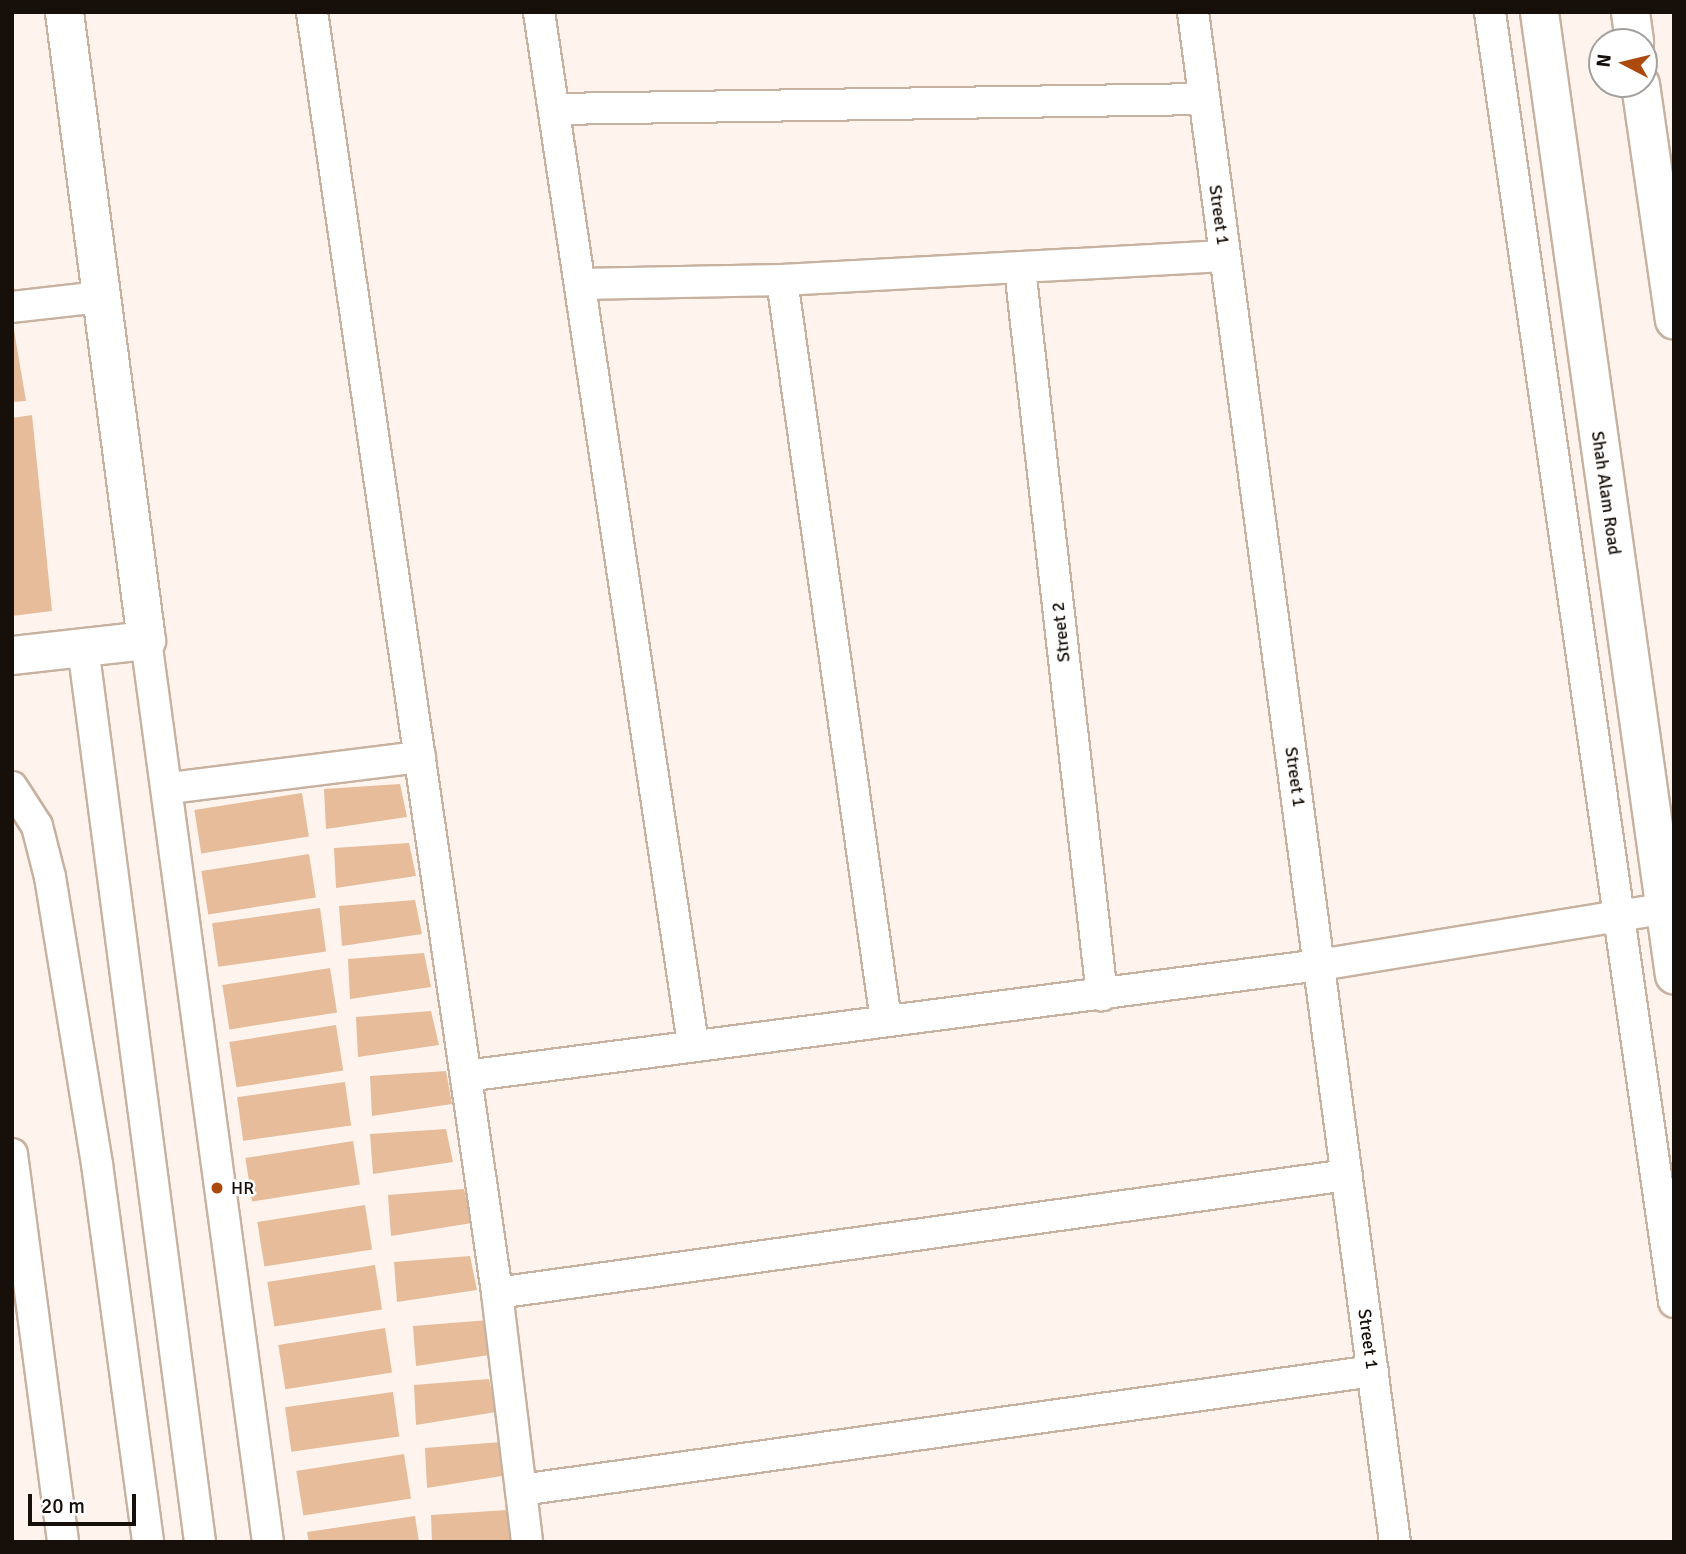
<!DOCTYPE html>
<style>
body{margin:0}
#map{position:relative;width:1686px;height:1554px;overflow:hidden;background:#fef4ed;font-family:Signika,sans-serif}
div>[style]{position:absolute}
.building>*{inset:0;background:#e6bc9b;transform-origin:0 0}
.roads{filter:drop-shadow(2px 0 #c7b1a0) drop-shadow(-2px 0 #c7b1a0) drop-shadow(0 2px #c7b1a0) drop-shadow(0 -2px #c7b1a0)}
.minor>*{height:30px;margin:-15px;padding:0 15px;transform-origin:15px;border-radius:15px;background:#fff}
.tertiary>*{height:37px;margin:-18.5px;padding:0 18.5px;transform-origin:18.5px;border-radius:18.5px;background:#fff}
.dots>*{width:19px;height:19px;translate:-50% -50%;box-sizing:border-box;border:4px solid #fff;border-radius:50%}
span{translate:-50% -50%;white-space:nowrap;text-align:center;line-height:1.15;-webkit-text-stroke:5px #fff;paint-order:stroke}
.street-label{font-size:18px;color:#17100a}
.poi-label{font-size:18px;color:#17100a}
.left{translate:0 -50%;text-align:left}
.frame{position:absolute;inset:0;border:14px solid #17100a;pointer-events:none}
.north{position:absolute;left:1588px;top:28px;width:70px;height:70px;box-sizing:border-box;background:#fff;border:2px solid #a29f9d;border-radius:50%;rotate:277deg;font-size:19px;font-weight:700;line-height:28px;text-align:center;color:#17100a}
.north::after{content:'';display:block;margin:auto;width:24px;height:32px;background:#ac4a0e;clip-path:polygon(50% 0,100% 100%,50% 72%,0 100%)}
.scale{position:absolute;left:28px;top:1494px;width:108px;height:32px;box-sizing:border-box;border:4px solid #17100a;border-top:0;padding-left:9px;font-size:21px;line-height:24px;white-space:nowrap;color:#17100a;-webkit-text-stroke:5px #fff;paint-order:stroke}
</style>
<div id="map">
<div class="building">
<div style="clip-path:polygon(12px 330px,14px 330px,26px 401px,12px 402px)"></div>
<div style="clip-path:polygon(32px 415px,52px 611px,12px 616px,12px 418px)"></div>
<div style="clip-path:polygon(400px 784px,407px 817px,326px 829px,324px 789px)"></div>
<div style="left:302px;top:793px;width:44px;height:109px;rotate:81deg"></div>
<div style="clip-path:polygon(409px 843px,416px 876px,336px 888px,334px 848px)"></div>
<div style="left:309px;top:854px;width:44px;height:109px;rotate:81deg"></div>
<div style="clip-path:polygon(415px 900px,422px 934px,342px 946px,339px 906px)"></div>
<div style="left:320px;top:908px;width:44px;height:109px;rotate:82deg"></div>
<div style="clip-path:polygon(424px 953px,431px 987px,350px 999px,348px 959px)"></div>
<div style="left:330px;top:968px;width:45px;height:109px;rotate:81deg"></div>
<div style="clip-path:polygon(431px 1011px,439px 1045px,358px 1057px,356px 1017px)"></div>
<div style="left:336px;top:1025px;width:46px;height:108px;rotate:81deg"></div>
<div style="clip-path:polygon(446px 1071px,452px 1104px,372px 1116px,370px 1076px)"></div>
<div style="left:345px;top:1082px;width:44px;height:109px;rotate:82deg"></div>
<div style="clip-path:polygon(446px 1129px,453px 1162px,373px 1174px,370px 1134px)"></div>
<div style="left:353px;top:1141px;width:44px;height:109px;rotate:81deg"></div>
<div style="clip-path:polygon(464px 1189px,472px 1223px,391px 1236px,388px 1195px)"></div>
<div style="left:365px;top:1205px;width:45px;height:109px;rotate:81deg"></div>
<div style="clip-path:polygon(470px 1256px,477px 1290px,397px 1302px,394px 1262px)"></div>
<div style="left:375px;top:1265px;width:45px;height:109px;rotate:81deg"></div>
<div style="clip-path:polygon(489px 1320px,496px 1354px,416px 1366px,413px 1326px)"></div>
<div style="left:385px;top:1328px;width:45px;height:108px;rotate:81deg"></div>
<div style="clip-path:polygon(489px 1379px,496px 1412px,416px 1425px,414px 1385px)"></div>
<div style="left:393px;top:1392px;width:45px;height:109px;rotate:82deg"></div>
<div style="clip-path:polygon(501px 1442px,508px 1475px,427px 1488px,425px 1448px)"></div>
<div style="left:404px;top:1454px;width:45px;height:109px;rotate:81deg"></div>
<div style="clip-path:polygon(507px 1510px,513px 1542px,432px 1542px,431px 1515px)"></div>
<div style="clip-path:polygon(415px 1516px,419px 1542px,309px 1542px,307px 1532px)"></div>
</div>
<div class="roads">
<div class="minor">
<div style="left:312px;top:12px;width:1294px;rotate:81.78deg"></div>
<div style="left:497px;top:1293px;width:251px;rotate:83.1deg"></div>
<div style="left:539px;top:12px;width:1043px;rotate:81.51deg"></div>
<div style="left:1193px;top:12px;width:1543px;rotate:82.48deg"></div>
<div style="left:1490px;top:12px;width:1303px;rotate:81.88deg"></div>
<div style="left:554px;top:109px;width:649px;rotate:-0.88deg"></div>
<div style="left:1020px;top:269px;width:731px;rotate:83.56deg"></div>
<div style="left:782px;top:280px;width:748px;rotate:82.01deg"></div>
<div style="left:580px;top:284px;width:202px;rotate:-1.1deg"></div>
<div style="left:782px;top:280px;width:443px;rotate:-3.1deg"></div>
<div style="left:12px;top:307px;width:89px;rotate:-6.5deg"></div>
<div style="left:146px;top:640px;width:910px;rotate:82.3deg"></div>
<div style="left:83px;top:647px;width:903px;rotate:82.55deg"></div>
<div style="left:12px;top:787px;width:46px;rotate:57.3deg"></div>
<div style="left:37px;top:826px;width:53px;rotate:75.7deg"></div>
<div style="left:50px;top:877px;width:291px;rotate:80.7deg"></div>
<div style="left:97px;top:1164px;width:381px;rotate:82.3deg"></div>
<div style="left:170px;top:788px;width:252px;rotate:-7.1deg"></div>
<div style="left:466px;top:1076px;width:861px;rotate:-7.41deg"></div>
<div style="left:1320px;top:965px;width:359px;rotate:-9.3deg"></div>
<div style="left:12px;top:1154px;width:391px;rotate:82.5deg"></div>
<div style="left:497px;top:1293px;width:858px;rotate:-7.9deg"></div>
<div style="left:521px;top:1490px;width:860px;rotate:-7.95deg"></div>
</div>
<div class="tertiary">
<div style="left:1539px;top:12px;width:972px;rotate:82.02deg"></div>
<div style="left:1630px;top:12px;width:30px;rotate:82deg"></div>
<div style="left:1640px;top:84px;width:238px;rotate:81.8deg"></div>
<div style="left:12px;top:655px;width:135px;rotate:-6.4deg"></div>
<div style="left:146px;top:640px;width:633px;rotate:-97.44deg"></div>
</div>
</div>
<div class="dots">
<div style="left:217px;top:1188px;background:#ac4a0e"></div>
</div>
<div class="street-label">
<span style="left:1219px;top:215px;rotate:82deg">Street 1</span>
<span style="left:1606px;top:493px;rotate:82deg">Shah Alam Road</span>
<span style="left:1061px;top:632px;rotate:-96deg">Street 2</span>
<span style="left:1295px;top:777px;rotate:82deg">Street 1</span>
<span style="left:1368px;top:1339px;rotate:82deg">Street 1</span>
</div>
<div class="poi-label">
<span class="left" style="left:231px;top:1188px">HR</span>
</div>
<div class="frame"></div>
<div class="north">N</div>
<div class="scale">20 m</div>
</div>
